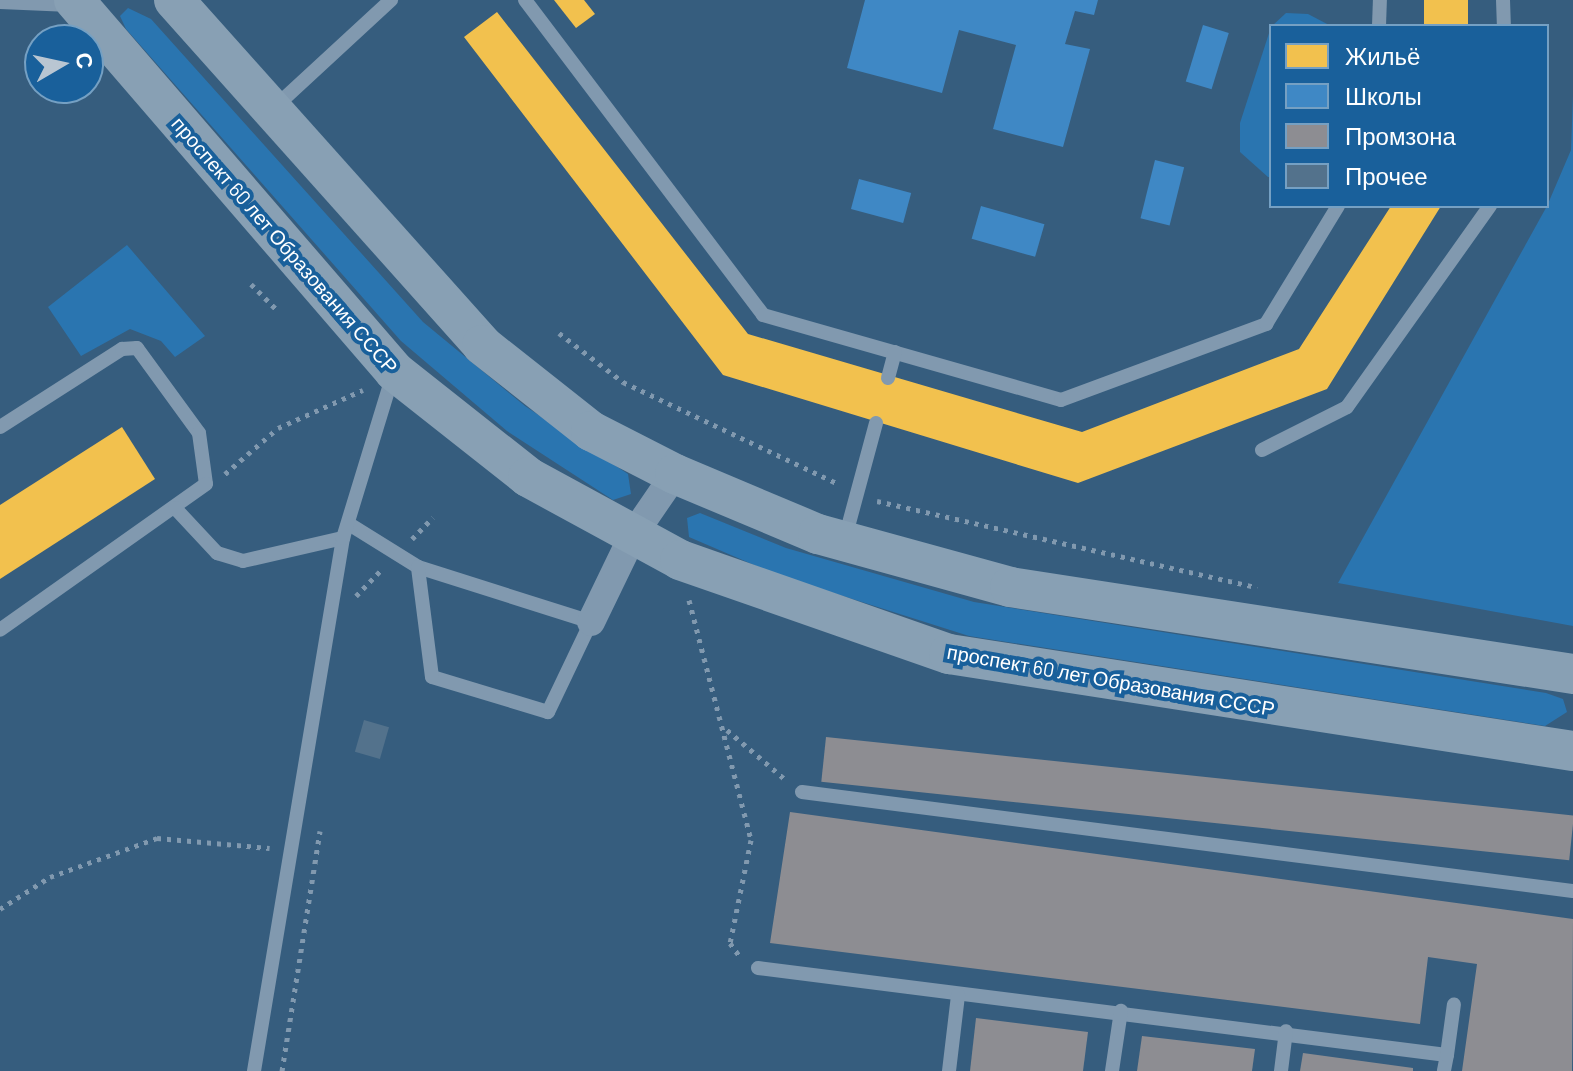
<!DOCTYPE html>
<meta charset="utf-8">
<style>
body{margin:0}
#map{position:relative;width:1573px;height:1071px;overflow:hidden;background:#365d7e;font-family:Barlow,sans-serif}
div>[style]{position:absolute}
.green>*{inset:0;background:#2a75b0}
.homes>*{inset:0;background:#f2c14e;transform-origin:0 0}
.schools>*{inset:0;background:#3f88c5;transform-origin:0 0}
.industry>*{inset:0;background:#8d8d92;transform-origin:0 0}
.building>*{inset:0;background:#53728c;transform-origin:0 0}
.path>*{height:5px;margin-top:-2.5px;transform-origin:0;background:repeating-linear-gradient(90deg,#8199af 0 4px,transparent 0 10px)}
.service>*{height:14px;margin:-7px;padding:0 7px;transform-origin:7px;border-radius:7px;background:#8199af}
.minor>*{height:28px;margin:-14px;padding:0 14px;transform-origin:14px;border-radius:14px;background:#8199af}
.secondary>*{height:40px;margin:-20px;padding:0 20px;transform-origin:20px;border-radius:20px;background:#88a0b4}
span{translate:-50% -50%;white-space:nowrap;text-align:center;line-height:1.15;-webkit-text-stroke:8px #19609b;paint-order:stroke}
.street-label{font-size:20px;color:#fff}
.legend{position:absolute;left:1269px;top:24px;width:280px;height:184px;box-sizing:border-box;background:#19609b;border:2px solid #75a0c3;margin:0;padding:10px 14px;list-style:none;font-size:24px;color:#fff}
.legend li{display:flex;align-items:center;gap:16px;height:40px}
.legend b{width:40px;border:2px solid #75a0c3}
.north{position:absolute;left:24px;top:24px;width:80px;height:80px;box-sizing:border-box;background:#19609b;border:2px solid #75a0c3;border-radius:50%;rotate:81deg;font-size:22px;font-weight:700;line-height:32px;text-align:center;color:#fff}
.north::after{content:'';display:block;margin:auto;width:28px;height:36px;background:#b9c6d2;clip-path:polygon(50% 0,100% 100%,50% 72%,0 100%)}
</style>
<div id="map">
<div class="green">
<div style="clip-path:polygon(128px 8px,151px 19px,423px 322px,525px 406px,628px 474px,631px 494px,613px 500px,507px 431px,401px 341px,126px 29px,120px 16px)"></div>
<div style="clip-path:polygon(1286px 13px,1308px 14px,1331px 26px,1272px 26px)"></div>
<div style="clip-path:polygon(1271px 27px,1271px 177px,1268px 177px,1240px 152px,1240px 123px)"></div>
<div style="clip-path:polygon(1573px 95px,1573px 626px,1338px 583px,1547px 206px,1571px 150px)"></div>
<div style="clip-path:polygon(127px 245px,205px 336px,175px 357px,161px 341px,130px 329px,81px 356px,48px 307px)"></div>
<div style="clip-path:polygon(700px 513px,786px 548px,974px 602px,1546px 693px,1563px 699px,1567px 712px,1545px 726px,969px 636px,780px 576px,689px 537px,687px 518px)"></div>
</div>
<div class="homes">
<div style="clip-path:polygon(554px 0,584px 0,595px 14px,576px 28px)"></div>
<div style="left:1424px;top:0;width:44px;height:26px"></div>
<div style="clip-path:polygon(497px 12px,748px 334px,1082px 432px,1299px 349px,1391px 206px,1441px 206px,1327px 389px,1078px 483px,723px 375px,464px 37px)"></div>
<div style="clip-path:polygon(122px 427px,155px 479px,0 579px,0 505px)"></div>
</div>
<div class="schools">
<div style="clip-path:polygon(865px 0,1098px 0,1094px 15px,1075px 11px,1065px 44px,1090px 49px,1063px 147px,993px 129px,1016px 45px,959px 30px,942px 93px,847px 68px)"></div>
<div style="left:1203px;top:25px;width:27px;height:59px;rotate:17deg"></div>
<div style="left:1155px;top:160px;width:30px;height:60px;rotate:14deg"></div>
<div style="left:859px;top:179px;width:54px;height:31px;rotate:15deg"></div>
<div style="left:981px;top:206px;width:66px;height:34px;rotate:16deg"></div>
</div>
<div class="industry">
<div style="left:826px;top:737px;width:752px;height:45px;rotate:6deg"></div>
<div style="clip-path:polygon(790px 812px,1573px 919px,1572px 1071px,1462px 1071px,1477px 964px,1428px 957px,1420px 1024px,770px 943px)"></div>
<div style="clip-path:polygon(976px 1018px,1088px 1032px,1083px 1071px,970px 1071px)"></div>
<div style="clip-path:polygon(1142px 1036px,1255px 1049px,1252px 1071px,1137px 1071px)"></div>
<div style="clip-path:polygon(1303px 1053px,1413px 1068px,1413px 1071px,1300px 1071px)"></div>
</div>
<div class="building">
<div style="left:364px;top:720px;width:26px;height:33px;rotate:16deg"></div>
</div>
<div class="path">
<div style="left:251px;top:284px;width:38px;rotate:45deg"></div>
<div style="left:559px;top:333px;width:81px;rotate:37.4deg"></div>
<div style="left:623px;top:382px;width:239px;rotate:25.3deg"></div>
<div style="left:225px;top:474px;width:70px;rotate:-41deg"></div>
<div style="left:278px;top:428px;width:93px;rotate:-24.1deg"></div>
<div style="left:877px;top:501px;width:390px;rotate:12.8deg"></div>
<div style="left:412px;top:539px;width:30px;rotate:-46deg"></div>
<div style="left:356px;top:596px;width:37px;rotate:-46deg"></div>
<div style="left:689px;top:600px;width:248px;rotate:75.5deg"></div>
<div style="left:751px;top:840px;width:105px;rotate:101.5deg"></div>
<div style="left:730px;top:943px;width:17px;rotate:54deg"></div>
<div style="left:727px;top:730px;width:77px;rotate:40.3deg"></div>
<div style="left:0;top:909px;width:59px;rotate:-32.6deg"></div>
<div style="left:50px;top:877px;width:114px;rotate:-20deg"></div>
<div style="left:157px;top:838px;width:113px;rotate:5.1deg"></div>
<div style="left:282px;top:1071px;width:243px;rotate:-81deg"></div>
</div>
<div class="service">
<div style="left:525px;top:0;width:395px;rotate:52.9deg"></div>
<div style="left:763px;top:315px;width:310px;rotate:15.9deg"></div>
<div style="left:1061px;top:400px;width:219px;rotate:-20.3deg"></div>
<div style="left:1266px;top:324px;width:138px;rotate:-58.6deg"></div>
<div style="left:1503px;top:0;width:26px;rotate:88deg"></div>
<div style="left:0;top:2px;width:70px;rotate:2.5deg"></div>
<div style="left:1379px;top:26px;width:26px;rotate:-88deg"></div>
<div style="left:275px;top:107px;width:158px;rotate:-42.7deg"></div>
<div style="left:888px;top:378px;width:27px;rotate:-75deg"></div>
<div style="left:0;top:427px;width:145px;rotate:-32.6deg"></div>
<div style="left:122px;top:349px;width:15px;rotate:-4deg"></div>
<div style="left:137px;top:348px;width:105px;rotate:53.9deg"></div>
<div style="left:199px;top:433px;width:51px;rotate:82.2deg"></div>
<div style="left:206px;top:484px;width:252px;rotate:144.7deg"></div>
<div style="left:1262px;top:450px;width:95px;rotate:-26.8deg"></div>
<div style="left:1347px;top:407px;width:247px;rotate:-54.6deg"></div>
<div style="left:175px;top:508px;width:62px;rotate:47deg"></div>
<div style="left:217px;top:553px;width:27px;rotate:17deg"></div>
<div style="left:243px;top:561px;width:103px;rotate:-13deg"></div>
<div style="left:349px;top:524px;width:81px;rotate:31.9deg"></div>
<div style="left:418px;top:567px;width:182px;rotate:17.6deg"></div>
<div style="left:591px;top:622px;width:100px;rotate:115.5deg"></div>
<div style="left:548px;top:712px;width:121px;rotate:-163.2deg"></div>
<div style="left:432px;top:677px;width:111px;rotate:-97.3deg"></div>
<div style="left:845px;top:538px;width:119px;rotate:-74.9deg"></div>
<div style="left:802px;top:792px;width:777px;rotate:7.32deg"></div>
<div style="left:758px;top:968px;width:694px;rotate:7.2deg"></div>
<div style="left:1447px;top:1055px;width:16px;rotate:101deg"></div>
<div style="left:1447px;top:1055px;width:51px;rotate:-82.2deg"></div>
<div style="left:254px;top:1071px;width:540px;rotate:-80.52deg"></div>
<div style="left:343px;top:538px;width:171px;rotate:-73deg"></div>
<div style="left:949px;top:1071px;width:77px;rotate:-83.2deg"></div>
<div style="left:1112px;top:1071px;width:61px;rotate:-81.5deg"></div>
<div style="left:1281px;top:1071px;width:40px;rotate:-82.9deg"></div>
</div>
<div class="minor">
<div style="left:591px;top:622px;width:97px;rotate:-64.2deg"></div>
<div style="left:633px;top:535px;width:74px;rotate:-55.5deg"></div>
</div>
<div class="secondary">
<div style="left:74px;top:0;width:490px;rotate:49.2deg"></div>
<div style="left:394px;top:371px;width:171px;rotate:38.3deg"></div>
<div style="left:528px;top:477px;width:173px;rotate:28.6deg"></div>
<div style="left:680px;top:560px;width:285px;rotate:19.3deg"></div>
<div style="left:949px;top:654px;width:631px;rotate:8.84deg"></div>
<div style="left:174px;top:0;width:462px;rotate:48.2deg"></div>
<div style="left:482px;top:345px;width:139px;rotate:38.3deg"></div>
<div style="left:591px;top:431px;width:94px;rotate:27.1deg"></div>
<div style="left:675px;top:474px;width:155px;rotate:22.8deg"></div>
<div style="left:818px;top:534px;width:199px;rotate:15.4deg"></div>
<div style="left:1010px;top:587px;width:570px;rotate:8.78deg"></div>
</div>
<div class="street-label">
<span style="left:285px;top:245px;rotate:49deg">проспект 60 лет Образования СССР</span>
<span style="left:1111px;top:680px;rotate:10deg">проспект 60 лет Образования СССР</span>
</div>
<ul class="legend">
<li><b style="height:22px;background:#f2c14e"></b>Жильё</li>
<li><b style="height:22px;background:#3f88c5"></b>Школы</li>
<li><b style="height:22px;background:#8d8d92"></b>Промзона</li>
<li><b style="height:22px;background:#53728c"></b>Прочее</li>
</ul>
<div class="north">С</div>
</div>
